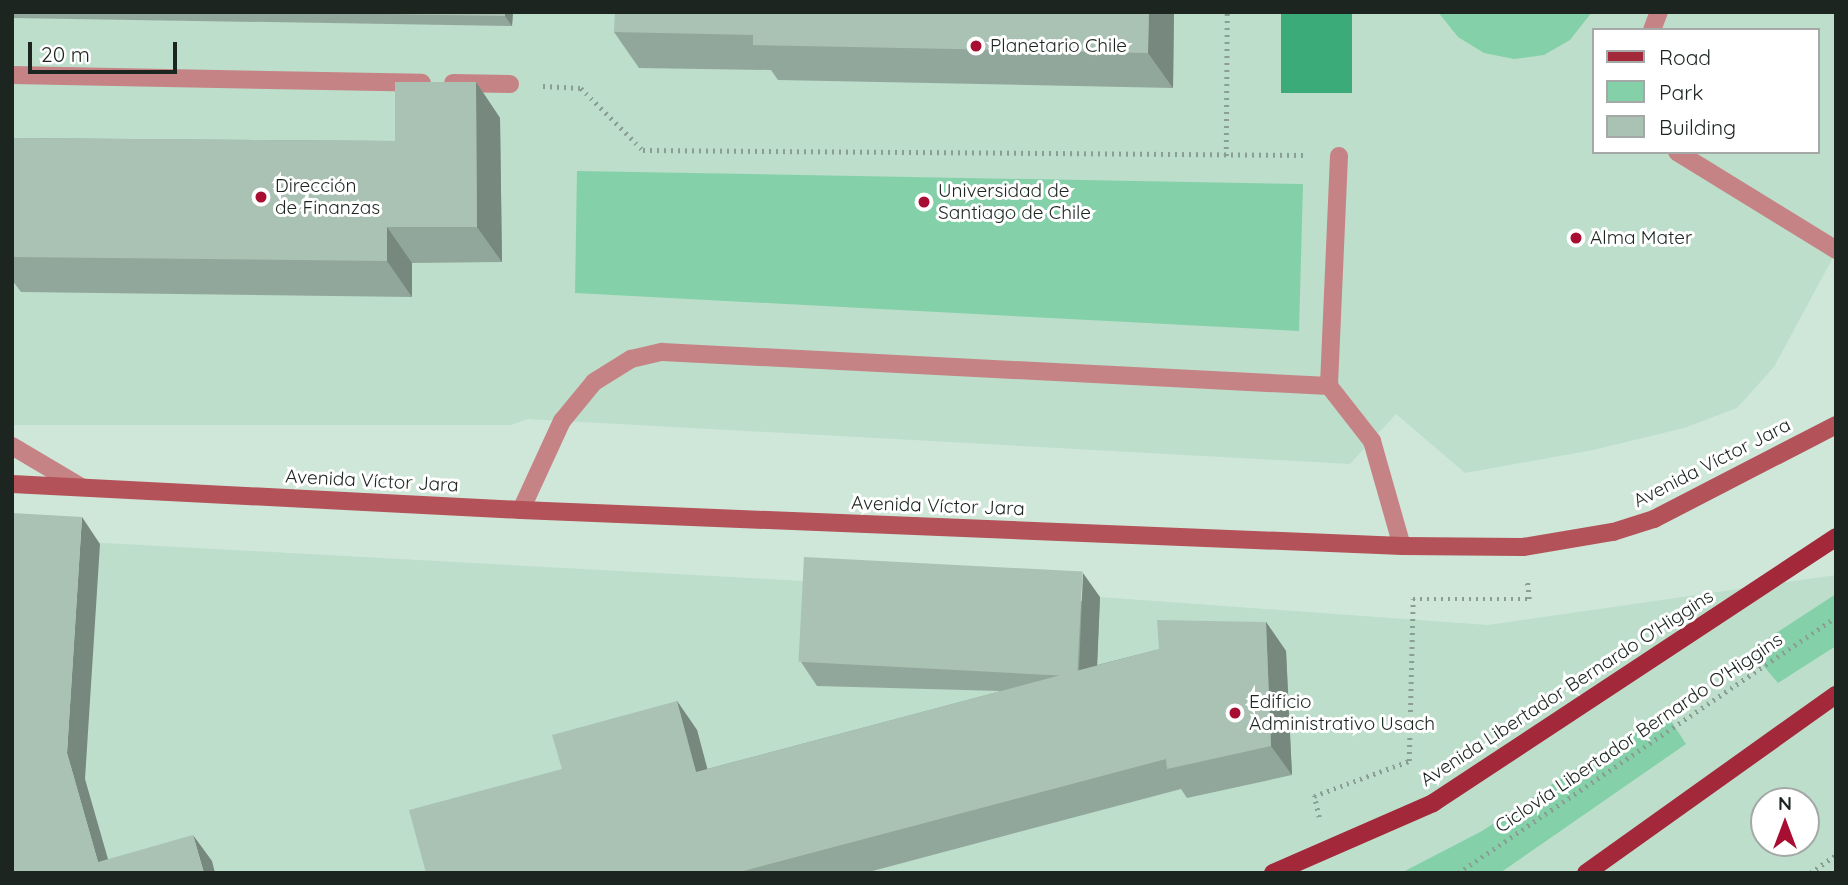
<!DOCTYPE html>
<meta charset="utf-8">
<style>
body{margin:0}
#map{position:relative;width:1848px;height:885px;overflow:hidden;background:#cfe7d9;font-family:Quicksand,sans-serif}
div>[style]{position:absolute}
.built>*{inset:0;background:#bddecb}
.green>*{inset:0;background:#84d1a9}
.water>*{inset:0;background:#3bab79;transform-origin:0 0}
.path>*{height:4.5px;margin-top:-2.25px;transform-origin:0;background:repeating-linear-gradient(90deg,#8b9e93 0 2px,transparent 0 7px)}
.service>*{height:18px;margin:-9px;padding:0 9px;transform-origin:9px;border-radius:9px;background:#c68385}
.pedestrian>*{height:18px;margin:-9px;padding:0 9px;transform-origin:9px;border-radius:9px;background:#c68385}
.minor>*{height:18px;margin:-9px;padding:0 9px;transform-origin:9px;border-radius:9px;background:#c68385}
.secondary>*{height:18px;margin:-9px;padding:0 9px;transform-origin:9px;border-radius:9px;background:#b35259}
.primary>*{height:18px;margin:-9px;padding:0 9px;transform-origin:9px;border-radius:9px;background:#a2283a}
.wall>*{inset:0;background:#92a79b}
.shaded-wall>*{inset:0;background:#77887e}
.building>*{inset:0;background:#aac2b4;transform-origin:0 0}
.dots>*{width:19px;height:19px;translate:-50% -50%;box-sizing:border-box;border:4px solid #fff;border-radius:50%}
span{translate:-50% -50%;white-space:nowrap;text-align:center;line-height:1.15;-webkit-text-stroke:6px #fff;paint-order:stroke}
.poi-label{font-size:19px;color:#1c2520}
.left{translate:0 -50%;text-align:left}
.street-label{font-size:19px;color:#1c2520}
.frame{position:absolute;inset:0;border:14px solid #1c2520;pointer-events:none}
.legend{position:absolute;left:1592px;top:28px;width:228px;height:126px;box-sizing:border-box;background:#fff;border:2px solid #a4a8a6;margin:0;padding:9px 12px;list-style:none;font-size:21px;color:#1c2520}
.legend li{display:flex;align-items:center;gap:14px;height:35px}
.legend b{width:35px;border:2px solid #a4a8a6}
.north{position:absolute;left:1750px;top:787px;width:70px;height:70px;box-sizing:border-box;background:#fff;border:2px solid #a4a8a6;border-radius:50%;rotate:0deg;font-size:19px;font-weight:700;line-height:28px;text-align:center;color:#1c2520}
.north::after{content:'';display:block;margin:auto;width:24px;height:32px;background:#a70e31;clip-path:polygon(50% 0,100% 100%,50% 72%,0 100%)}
.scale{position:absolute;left:28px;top:42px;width:149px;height:32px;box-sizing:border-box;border:4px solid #1c2520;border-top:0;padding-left:9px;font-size:21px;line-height:24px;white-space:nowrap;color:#1c2520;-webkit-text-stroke:5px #fff;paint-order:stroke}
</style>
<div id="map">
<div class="built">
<div style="clip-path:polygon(evenodd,12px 12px,1836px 12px,1836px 252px,1774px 367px,1737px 408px,1684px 428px,1593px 450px,1465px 473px,1396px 414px,1350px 464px,528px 419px,511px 425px,12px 425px,12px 12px,1594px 30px,1818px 30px,1818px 152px,1594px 152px,1594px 30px)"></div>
<div style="clip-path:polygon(evenodd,12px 538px,1100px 597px,1488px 625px,1836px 575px,1836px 873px,12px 873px,12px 538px,1764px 801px,1806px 801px,1806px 843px,1764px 843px,1764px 801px)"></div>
</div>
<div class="green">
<div style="clip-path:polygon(1438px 12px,1592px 12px,1570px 40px,1544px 55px,1514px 59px,1484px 53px,1458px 37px)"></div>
<div style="clip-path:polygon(577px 171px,1303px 184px,1299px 331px,575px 293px)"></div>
<div style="clip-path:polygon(1836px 594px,1836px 646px,1778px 683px,1750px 650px)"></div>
<div style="clip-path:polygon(1664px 710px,1686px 744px,1500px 873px,1401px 873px,1482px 831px)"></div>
</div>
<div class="water">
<div style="left:1281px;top:12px;width:71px;height:81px"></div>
</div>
<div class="path">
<div style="left:543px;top:86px;width:38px;rotate:3deg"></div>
<div style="left:581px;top:88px;width:88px;rotate:45deg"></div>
<div style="left:643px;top:150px;width:660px;rotate:0.43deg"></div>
<div style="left:1226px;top:156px;width:144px;rotate:-89.6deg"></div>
<div style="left:1319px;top:817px;width:22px;rotate:-103deg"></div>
<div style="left:1314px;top:796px;width:101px;rotate:-20.2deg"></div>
<div style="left:1409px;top:761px;width:162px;rotate:-88.6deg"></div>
<div style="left:1413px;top:599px;width:116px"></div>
<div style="left:1529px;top:599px;width:20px;rotate:-96deg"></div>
<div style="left:1458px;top:873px;width:457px;rotate:-34.1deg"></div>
<div style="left:1810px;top:873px;width:32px;rotate:-35deg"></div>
</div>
<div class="service">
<div style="left:12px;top:75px;width:410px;rotate:1.1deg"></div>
<div style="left:453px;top:83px;width:57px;rotate:1deg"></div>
<div style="left:1339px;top:156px;width:230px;rotate:92.5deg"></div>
<div style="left:1329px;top:386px;width:70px;rotate:52deg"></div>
<div style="left:1372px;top:441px;width:109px;rotate:74.1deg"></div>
<div style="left:521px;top:510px;width:98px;rotate:-65.3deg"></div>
<div style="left:562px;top:421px;width:50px;rotate:-50.6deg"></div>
<div style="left:594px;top:382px;width:44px;rotate:-31.9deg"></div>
<div style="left:631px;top:359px;width:32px;rotate:-13deg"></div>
<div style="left:662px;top:352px;width:668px;rotate:2.92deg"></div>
</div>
<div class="pedestrian">
<div style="left:1652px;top:30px;width:19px;rotate:-69deg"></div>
<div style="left:1677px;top:152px;width:187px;rotate:31.6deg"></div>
</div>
<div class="minor">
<div style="left:12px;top:446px;width:80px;rotate:30.7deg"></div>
</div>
<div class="secondary">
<div style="left:12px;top:484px;width:510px;rotate:2.92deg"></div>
<div style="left:521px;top:510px;width:882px;rotate:2.34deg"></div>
<div style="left:1402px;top:546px;width:121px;rotate:0.5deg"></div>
<div style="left:1523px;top:547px;width:91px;rotate:-9.5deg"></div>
<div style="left:1613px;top:532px;width:43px;rotate:-17.6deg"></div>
<div style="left:1654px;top:519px;width:205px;rotate:-27.3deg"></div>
</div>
<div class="primary">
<div style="left:1273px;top:873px;width:175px;rotate:-23.6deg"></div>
<div style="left:1433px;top:803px;width:483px;rotate:-33.4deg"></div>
<div style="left:1586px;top:873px;width:307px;rotate:-35.5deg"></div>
</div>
<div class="wall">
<div style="clip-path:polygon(12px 12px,513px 12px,512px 26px,12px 18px)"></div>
<div style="clip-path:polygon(1174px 12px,1173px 88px,778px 80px,771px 70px,639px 68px,614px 32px)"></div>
<div style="clip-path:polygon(476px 82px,500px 118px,502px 262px,412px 263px,412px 297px,21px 292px,12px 280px,12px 138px,395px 141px)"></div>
<div style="clip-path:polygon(1100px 597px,1097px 665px,1266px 622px,1286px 651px,1292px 775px,1187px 798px,1181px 789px,865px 873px,426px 873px,562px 769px,677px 701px,697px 730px,707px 769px,1001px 691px,817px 686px,801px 662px)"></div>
</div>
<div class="shaded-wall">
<div style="clip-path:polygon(505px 12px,513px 12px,512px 26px,505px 16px)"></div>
<div style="clip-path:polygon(1149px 12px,1174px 12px,1173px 88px,1148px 53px)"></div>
<div style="clip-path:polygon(476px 82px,500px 118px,502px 262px,477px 227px)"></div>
<div style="clip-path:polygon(387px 227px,412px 263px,412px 297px,387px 261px)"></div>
<div style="clip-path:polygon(82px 517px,100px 544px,85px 779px,112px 873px,98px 862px,67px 753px)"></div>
<div style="clip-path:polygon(1083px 573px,1100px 597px,1096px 693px,1079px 670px)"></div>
<div style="clip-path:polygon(1266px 622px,1286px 651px,1292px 775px,1271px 746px)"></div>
<div style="clip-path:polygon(677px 701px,697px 730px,716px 801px,696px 772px)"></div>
<div style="clip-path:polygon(193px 835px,212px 861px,215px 873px,204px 873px)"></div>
</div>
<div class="building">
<div style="clip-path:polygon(260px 12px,505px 12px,505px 16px)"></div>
<div style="clip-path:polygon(615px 12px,1149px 12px,1148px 53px,753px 45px,753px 35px,614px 32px)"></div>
<div style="clip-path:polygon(395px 82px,476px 82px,477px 227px,387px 227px,387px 261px,12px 257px,12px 138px,395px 141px)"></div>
<div style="clip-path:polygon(12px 513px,82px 517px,67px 753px,98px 862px,193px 835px,204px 873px,12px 873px)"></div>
<div style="left:804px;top:557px;width:279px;height:105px;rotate:3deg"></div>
<div style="clip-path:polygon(1157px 620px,1266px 622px,1271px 746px,1167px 769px,1166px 759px,736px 873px,426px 873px,409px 810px,562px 769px,552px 735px,677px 701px,696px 772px,1159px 649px)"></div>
</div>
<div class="dots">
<div style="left:976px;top:46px;background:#a70e31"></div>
<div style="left:261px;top:197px;background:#a70e31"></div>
<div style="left:924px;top:202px;background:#a70e31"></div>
<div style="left:1576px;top:238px;background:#a70e31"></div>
<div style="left:1235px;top:713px;background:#a70e31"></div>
</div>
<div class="poi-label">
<span class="left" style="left:990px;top:46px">Planetario Chile</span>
<span class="left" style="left:275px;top:197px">Dirección<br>de Finanzas</span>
<span class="left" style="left:938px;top:202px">Universidad de<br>Santiago de Chile</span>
<span class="left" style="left:1590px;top:238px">Alma Mater</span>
<span class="left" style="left:1249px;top:713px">Edificio<br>Administrativo Usach</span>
</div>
<div class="street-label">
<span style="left:1712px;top:463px;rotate:-27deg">Avenida Víctor Jara</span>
<span style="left:372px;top:481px;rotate:3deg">Avenida Víctor Jara</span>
<span style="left:938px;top:506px;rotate:2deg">Avenida Víctor Jara</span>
<span style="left:1567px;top:688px;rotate:-33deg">Avenida Libertador Bernardo O'Higgins</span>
<span style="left:1639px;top:733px;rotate:-34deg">Ciclovía Libertador Bernardo O'Higgins</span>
</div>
<div class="frame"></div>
<ul class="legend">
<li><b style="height:9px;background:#a2283a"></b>Road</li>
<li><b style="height:19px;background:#84d1a9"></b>Park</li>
<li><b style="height:19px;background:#aac2b4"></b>Building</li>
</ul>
<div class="north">N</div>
<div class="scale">20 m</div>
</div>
